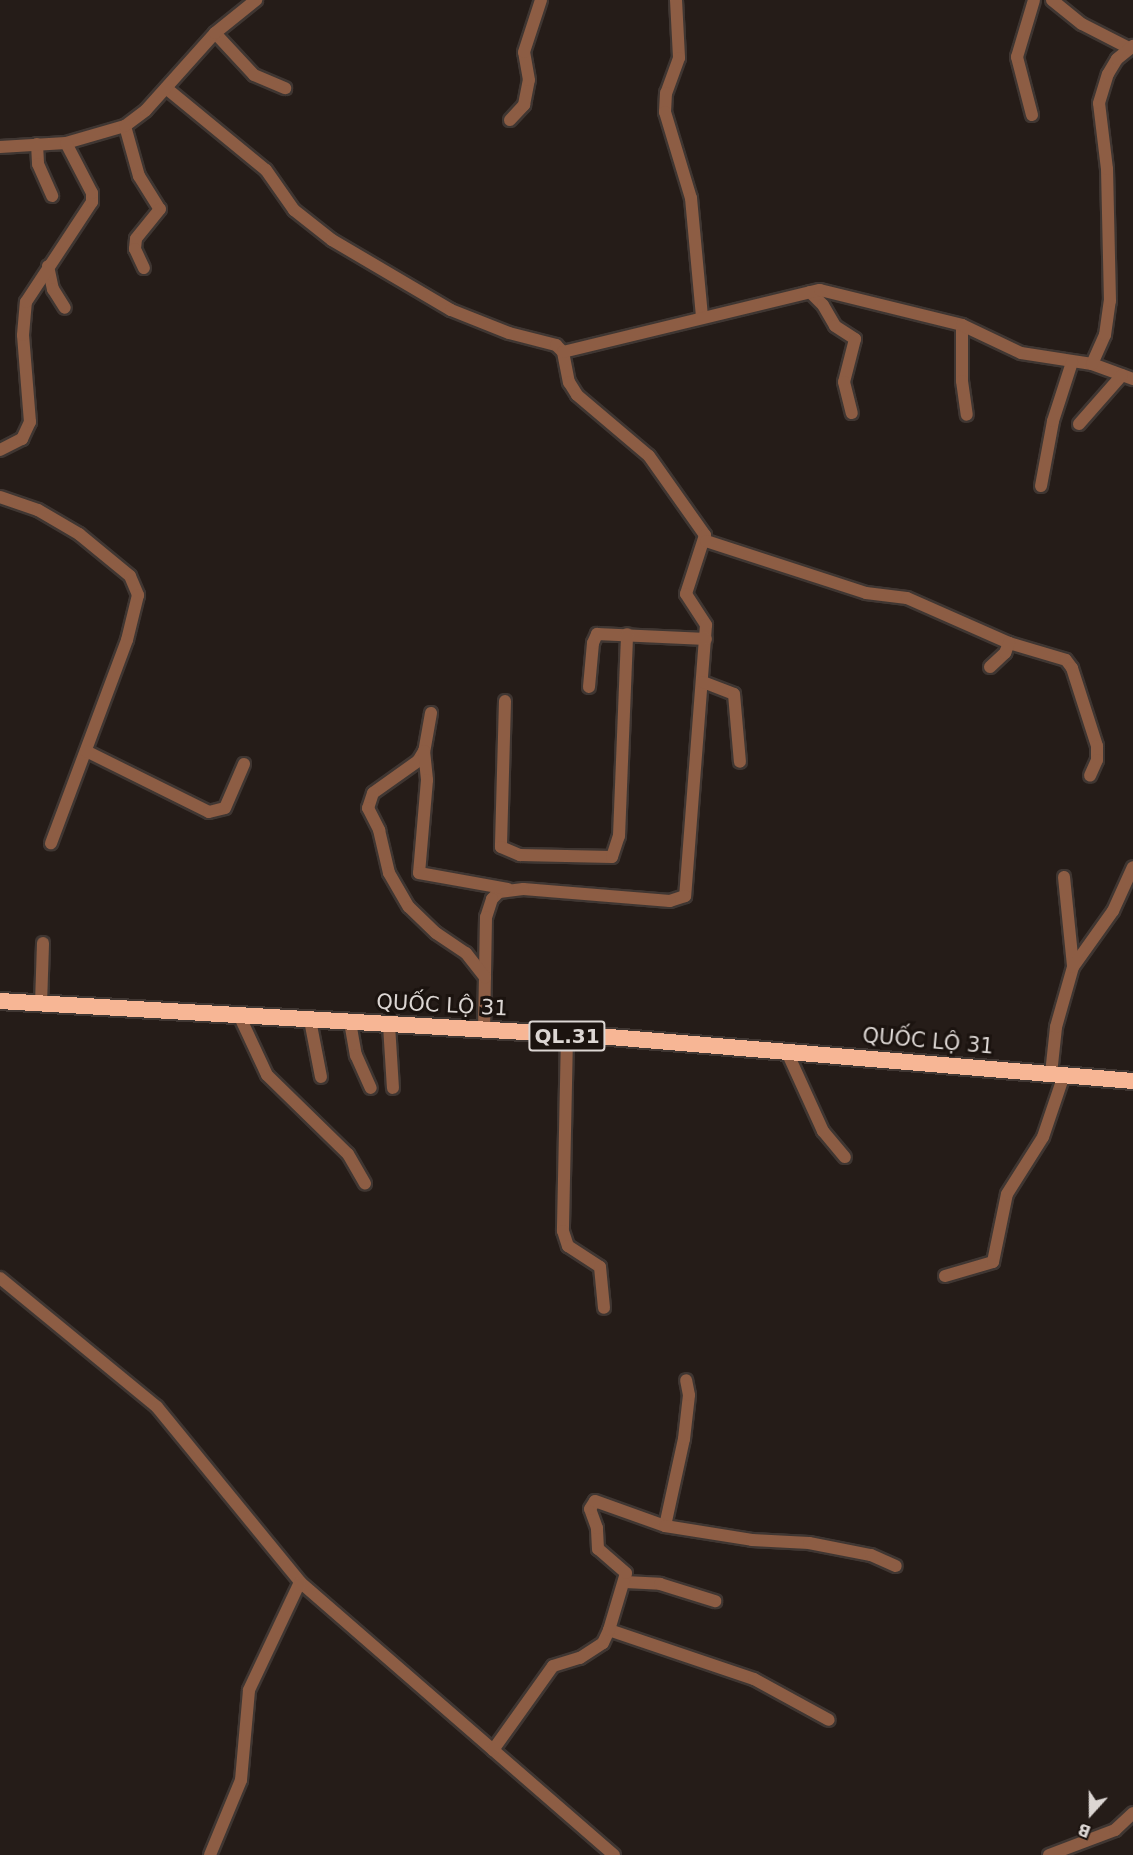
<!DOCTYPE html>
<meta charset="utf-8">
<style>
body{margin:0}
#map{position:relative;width:1133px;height:1855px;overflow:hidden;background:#251c18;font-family:"DejaVu Sans",sans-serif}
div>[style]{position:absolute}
.roads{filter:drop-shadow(2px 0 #3f3632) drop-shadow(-2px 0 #3f3632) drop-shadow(0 2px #3f3632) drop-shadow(0 -2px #3f3632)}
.minor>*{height:12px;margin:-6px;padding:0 6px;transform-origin:6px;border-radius:6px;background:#8d5d44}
.trunk>*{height:16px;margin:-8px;padding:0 8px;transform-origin:8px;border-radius:8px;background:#f7b695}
span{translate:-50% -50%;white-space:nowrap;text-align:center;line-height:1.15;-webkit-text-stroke:6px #1b130f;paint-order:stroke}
.shield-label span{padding:2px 4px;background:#1b130f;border:2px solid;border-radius:4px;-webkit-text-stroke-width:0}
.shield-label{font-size:20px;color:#dcd6d3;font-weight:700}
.street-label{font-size:21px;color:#dcd6d3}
.north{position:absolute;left:1061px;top:1783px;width:60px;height:60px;-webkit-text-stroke:4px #1b130f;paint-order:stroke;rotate:201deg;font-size:16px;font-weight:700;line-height:24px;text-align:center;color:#dcd6d3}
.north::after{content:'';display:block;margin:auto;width:21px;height:27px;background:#dcd6d3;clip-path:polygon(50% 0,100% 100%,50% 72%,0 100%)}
</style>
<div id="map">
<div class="roads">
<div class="minor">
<div style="left:676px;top:0;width:58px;rotate:87deg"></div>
<div style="left:679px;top:58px;width:37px;rotate:110deg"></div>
<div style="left:666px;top:93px;width:19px;rotate:93deg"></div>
<div style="left:665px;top:112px;width:90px;rotate:73.2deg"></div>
<div style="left:691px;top:198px;width:120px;rotate:84.7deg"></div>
<div style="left:1052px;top:0;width:38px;rotate:39deg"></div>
<div style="left:1082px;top:24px;width:53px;rotate:27.1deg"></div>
<div style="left:215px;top:33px;width:57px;rotate:47.1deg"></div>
<div style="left:254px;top:75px;width:34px;rotate:23deg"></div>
<div style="left:166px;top:88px;width:129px;rotate:39.4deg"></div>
<div style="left:266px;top:170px;width:49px;rotate:55deg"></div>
<div style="left:294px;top:210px;width:48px;rotate:38.3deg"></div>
<div style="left:332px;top:240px;width:138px;rotate:30.5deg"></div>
<div style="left:451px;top:310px;width:62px;rotate:21.6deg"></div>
<div style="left:509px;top:333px;width:49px;rotate:14.3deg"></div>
<div style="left:556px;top:345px;width:10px;rotate:45deg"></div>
<div style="left:563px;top:352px;width:31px;rotate:79deg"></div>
<div style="left:569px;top:382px;width:15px;rotate:58deg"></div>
<div style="left:577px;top:395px;width:94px;rotate:40.3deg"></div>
<div style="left:649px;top:456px;width:97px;rotate:54.7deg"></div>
<div style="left:705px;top:535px;width:62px;rotate:107.9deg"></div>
<div style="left:686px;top:594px;width:37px;rotate:57deg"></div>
<div style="left:706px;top:625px;width:272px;rotate:94.4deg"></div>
<div style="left:685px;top:896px;width:16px;rotate:162deg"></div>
<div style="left:670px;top:901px;width:147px;rotate:-175.3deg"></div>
<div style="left:523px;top:889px;width:24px;rotate:173deg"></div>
<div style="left:499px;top:892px;width:10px;rotate:135deg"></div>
<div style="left:492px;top:899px;width:19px;rotate:108deg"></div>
<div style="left:486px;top:917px;width:113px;rotate:91deg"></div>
<div style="left:1032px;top:115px;width:60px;rotate:-104.5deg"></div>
<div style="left:1017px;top:57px;width:59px;rotate:-73.4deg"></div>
<div style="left:510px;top:120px;width:21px;rotate:-47deg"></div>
<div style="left:524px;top:105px;width:25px;rotate:-79deg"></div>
<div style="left:529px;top:80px;width:28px;rotate:-100deg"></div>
<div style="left:524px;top:52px;width:55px;rotate:-71.9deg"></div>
<div style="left:125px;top:126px;width:52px;rotate:74.4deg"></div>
<div style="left:139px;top:176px;width:39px;rotate:58deg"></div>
<div style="left:160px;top:209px;width:38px;rotate:129deg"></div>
<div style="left:136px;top:239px;width:10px;rotate:96deg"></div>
<div style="left:135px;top:249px;width:21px;rotate:65deg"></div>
<div style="left:37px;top:144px;width:20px;rotate:87deg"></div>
<div style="left:38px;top:164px;width:35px;rotate:66deg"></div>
<div style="left:0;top:147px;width:66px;rotate:-3.5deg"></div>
<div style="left:66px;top:143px;width:61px;rotate:-16.1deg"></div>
<div style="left:125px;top:126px;width:26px;rotate:-37deg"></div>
<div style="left:146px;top:110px;width:103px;rotate:-48.1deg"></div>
<div style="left:215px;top:33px;width:53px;rotate:-38.8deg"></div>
<div style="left:48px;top:266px;width:24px;rotate:78deg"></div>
<div style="left:53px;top:289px;width:22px;rotate:58deg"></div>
<div style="left:810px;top:292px;width:18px;rotate:45deg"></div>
<div style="left:823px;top:305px;width:24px;rotate:60deg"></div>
<div style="left:835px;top:326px;width:24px;rotate:33deg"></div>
<div style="left:855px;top:339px;width:44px;rotate:104.3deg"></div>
<div style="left:844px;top:382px;width:32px;rotate:76deg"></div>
<div style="left:962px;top:325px;width:56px;rotate:90deg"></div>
<div style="left:962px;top:381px;width:34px;rotate:82deg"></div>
<div style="left:563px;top:352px;width:264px;rotate:-13.6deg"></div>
<div style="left:820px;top:290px;width:146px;rotate:13.8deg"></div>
<div style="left:962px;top:325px;width:65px;rotate:25.4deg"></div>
<div style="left:1021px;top:353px;width:72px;rotate:8.8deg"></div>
<div style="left:1092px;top:364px;width:44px;rotate:20.1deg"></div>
<div style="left:1092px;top:364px;width:32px;rotate:-66deg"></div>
<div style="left:1105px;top:335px;width:34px;rotate:-82deg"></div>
<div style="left:1110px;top:301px;width:132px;rotate:-91.3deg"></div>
<div style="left:1107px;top:169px;width:66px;rotate:-96.9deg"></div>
<div style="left:1099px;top:103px;width:30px;rotate:-73deg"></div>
<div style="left:1108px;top:74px;width:17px;rotate:-59deg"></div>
<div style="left:1117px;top:59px;width:21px;rotate:-39deg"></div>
<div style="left:1079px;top:424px;width:65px;rotate:-48.7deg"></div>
<div style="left:0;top:450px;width:25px;rotate:-27deg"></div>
<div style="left:22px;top:439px;width:19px;rotate:-65deg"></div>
<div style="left:30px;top:422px;width:87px;rotate:-94.6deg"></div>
<div style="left:23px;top:335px;width:33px;rotate:-85deg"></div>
<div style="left:26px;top:302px;width:120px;rotate:-56.6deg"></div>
<div style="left:92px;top:202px;width:9px;rotate:-90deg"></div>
<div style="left:92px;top:193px;width:56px;rotate:-117.5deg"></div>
<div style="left:1041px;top:486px;width:66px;rotate:-79.5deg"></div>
<div style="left:1053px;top:421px;width:62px;rotate:-72.1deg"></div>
<div style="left:0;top:497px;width:40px;rotate:18.9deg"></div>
<div style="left:38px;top:510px;width:48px;rotate:30.3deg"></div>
<div style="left:79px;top:534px;width:66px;rotate:39.5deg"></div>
<div style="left:130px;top:576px;width:21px;rotate:67deg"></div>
<div style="left:138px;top:595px;width:46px;rotate:103.7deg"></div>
<div style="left:127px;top:640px;width:217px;rotate:110.5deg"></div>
<div style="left:706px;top:541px;width:168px;rotate:18deg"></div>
<div style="left:866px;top:593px;width:41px;rotate:7deg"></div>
<div style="left:907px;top:598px;width:111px;rotate:23.8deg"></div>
<div style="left:1009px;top:643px;width:59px;rotate:16.6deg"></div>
<div style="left:1066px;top:660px;width:10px;rotate:53deg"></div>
<div style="left:1072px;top:668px;width:82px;rotate:72.2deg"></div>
<div style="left:1097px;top:746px;width:14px;rotate:90deg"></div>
<div style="left:1097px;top:760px;width:17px;rotate:114deg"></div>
<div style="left:990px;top:667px;width:21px;rotate:-43deg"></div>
<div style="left:1005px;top:653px;width:11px;rotate:-68deg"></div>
<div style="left:703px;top:682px;width:33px;rotate:21deg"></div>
<div style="left:734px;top:694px;width:68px;rotate:85deg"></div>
<div style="left:589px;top:687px;width:44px;rotate:-84.8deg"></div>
<div style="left:593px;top:643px;width:10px;rotate:-66deg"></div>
<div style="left:597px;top:634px;width:109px;rotate:2.6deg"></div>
<div style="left:505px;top:701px;width:146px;rotate:91.6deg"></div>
<div style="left:501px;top:847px;width:21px;rotate:23deg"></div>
<div style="left:520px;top:855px;width:92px;rotate:1.2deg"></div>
<div style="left:612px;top:857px;width:22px;rotate:-72deg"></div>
<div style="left:619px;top:836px;width:202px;rotate:-87.7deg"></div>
<div style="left:431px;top:713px;width:39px;rotate:100deg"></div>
<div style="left:424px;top:751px;width:12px;rotate:121deg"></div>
<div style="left:418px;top:761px;width:55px;rotate:144.6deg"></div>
<div style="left:373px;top:793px;width:16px;rotate:108deg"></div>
<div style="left:368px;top:808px;width:25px;rotate:63deg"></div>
<div style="left:379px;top:830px;width:44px;rotate:76.9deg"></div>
<div style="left:389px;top:873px;width:39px;rotate:60deg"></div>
<div style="left:409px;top:907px;width:37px;rotate:44deg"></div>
<div style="left:436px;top:933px;width:36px;rotate:34deg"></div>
<div style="left:466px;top:953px;width:31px;rotate:52deg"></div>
<div style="left:86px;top:751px;width:137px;rotate:26.4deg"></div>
<div style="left:209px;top:812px;width:16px;rotate:-14deg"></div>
<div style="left:225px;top:808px;width:48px;rotate:-66.6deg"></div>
<div style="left:424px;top:751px;width:29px;rotate:84deg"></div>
<div style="left:427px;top:780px;width:93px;rotate:94.9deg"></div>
<div style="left:419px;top:873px;width:90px;rotate:10.2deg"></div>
<div style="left:1064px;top:877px;width:88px;rotate:84.2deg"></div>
<div style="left:41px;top:1004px;width:61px;rotate:-88.1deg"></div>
<div style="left:239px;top:1015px;width:66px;rotate:65deg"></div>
<div style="left:267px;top:1075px;width:113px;rotate:44.3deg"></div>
<div style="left:348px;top:1154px;width:34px;rotate:60deg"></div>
<div style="left:310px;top:1020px;width:58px;rotate:79.1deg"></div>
<div style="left:350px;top:1022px;width:34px;rotate:80deg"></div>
<div style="left:356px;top:1055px;width:36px;rotate:66deg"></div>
<div style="left:389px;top:1025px;width:63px;rotate:86.4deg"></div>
<div style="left:567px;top:1036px;width:195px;rotate:91.2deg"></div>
<div style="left:563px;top:1231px;width:16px;rotate:72deg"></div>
<div style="left:568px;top:1246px;width:38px;rotate:33deg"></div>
<div style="left:600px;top:1267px;width:41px;rotate:84.4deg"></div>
<div style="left:787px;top:1052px;width:87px;rotate:65.5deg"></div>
<div style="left:823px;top:1131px;width:34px;rotate:50deg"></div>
<div style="left:1051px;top:1074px;width:47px;rotate:-83.9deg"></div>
<div style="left:1056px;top:1027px;width:62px;rotate:-74.2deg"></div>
<div style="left:1073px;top:967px;width:69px;rotate:-54.5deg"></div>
<div style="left:1113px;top:911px;width:48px;rotate:-65.6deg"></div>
<div style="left:945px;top:1276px;width:50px;rotate:-16.3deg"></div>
<div style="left:993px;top:1262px;width:69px;rotate:-78.4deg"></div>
<div style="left:1007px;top:1194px;width:67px;rotate:-57.7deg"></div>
<div style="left:1043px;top:1137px;width:65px;rotate:-71.3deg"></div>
<div style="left:0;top:1278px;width:203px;rotate:39.4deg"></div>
<div style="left:157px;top:1407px;width:226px;rotate:50.7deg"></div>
<div style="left:300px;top:1582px;width:416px;rotate:41deg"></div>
<div style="left:665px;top:1526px;width:89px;rotate:-77.7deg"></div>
<div style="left:684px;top:1439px;width:44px;rotate:-83.5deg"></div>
<div style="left:689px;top:1395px;width:15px;rotate:-101deg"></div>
<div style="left:625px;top:1582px;width:35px;rotate:3deg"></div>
<div style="left:660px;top:1584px;width:58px;rotate:17.2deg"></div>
<div style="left:609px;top:1630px;width:153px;rotate:18.7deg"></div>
<div style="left:754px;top:1679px;width:85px;rotate:28.7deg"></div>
<div style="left:493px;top:1750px;width:103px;rotate:-54.5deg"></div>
<div style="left:553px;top:1666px;width:28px;rotate:-17deg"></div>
<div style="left:580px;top:1658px;width:27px;rotate:-33deg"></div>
<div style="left:603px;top:1643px;width:14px;rotate:-65deg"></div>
<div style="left:609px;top:1630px;width:59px;rotate:-73.4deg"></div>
<div style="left:626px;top:1573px;width:37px;rotate:-139deg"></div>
<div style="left:598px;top:1549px;width:21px;rotate:-93deg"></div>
<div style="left:597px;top:1528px;width:20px;rotate:-110deg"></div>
<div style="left:590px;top:1509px;width:9px;rotate:-58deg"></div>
<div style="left:595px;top:1501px;width:74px;rotate:19.7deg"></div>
<div style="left:665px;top:1526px;width:88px;rotate:9.1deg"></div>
<div style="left:752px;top:1540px;width:57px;rotate:3deg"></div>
<div style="left:809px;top:1543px;width:63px;rotate:11deg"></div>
<div style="left:871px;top:1555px;width:27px;rotate:24deg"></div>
<div style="left:210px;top:1855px;width:81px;rotate:-67.5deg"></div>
<div style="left:241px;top:1780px;width:90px;rotate:-84.9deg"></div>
<div style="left:249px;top:1690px;width:119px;rotate:-64.7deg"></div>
<div style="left:1049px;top:1855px;width:71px;rotate:-20.7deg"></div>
<div style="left:1115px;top:1830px;width:25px;rotate:-43deg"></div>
</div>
<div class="trunk">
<div style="left:0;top:1001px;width:611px;rotate:3.38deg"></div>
<div style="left:610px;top:1037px;width:525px;rotate:4.81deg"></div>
</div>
</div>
<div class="shield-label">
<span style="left:567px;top:1036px">QL.31</span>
</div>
<div class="street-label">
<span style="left:442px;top:1005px;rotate:3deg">QUỐC LỘ 31</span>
<span style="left:928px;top:1041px;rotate:5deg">QUỐC LỘ 31</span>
</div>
<div class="north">B</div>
</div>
